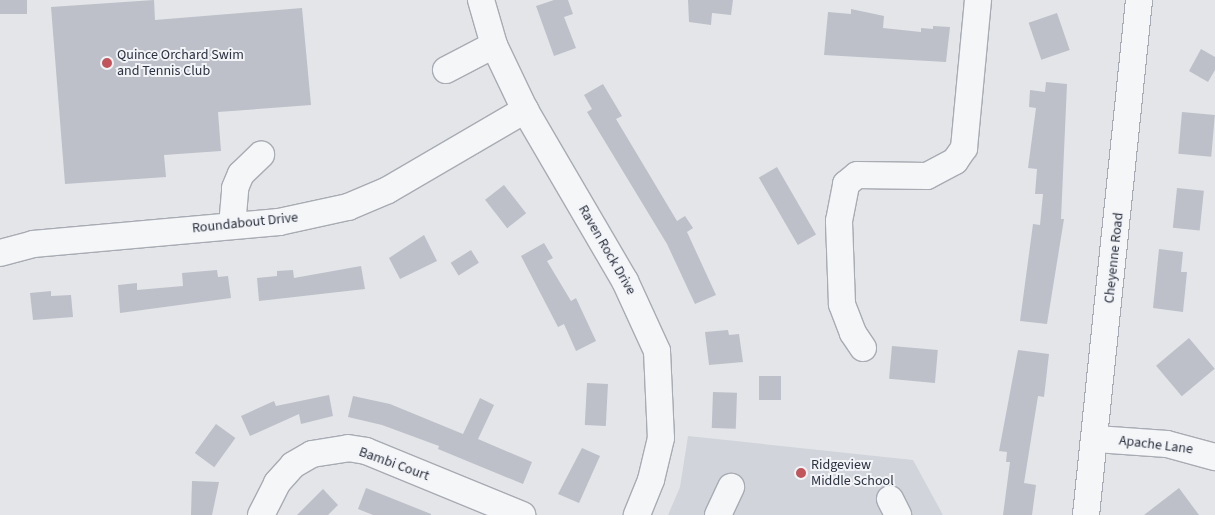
<!DOCTYPE html>
<style>
body{margin:0}
#map{position:relative;width:1215px;height:515px;overflow:hidden;background:#e3e5e9;font-family:"Source Sans 3",sans-serif}
div>[style]{position:absolute}
.built>*{inset:0;background:#d1d4db}
.building>*{inset:0;background:#bdc0c9;transform-origin:0 0}
.roads{filter:drop-shadow(1px 0 #a8abb3) drop-shadow(-1px 0 #a8abb3) drop-shadow(0 1px #a8abb3) drop-shadow(0 -1px #a8abb3)}
.minor>*{height:26px;margin:-13px;padding:0 13px;transform-origin:13px;border-radius:13px;background:#f5f6f8}
.dots>*{width:14px;height:14px;translate:-50% -50%;box-sizing:border-box;border:2px solid #f2f4f7;border-radius:50%}
span{translate:-50% -50%;white-space:nowrap;text-align:center;line-height:1.15;-webkit-text-stroke:4px #f2f4f7;paint-order:stroke}
.poi-label{font-size:14px;color:#2c3140}
.left{translate:0 -50%;text-align:left}
.street-label{font-size:14px;color:#2c3140}
</style>
<div id="map">
<div class="built">
<div style="clip-path:polygon(688px 436px,913px 460px,943px 515px,668px 515px,680px 487px)"></div>
</div>
<div class="building">
<div style="left:0;top:0;width:27px;height:14px"></div>
<div style="clip-path:polygon(154px 0,155px 20px,302px 8px,311px 105px,218px 112px,221px 151px,164px 155px,166px 177px,65px 184px,51px 7px)"></div>
<div style="clip-path:polygon(554px 0,568px 0,573px 14px,564px 17px,576px 48px,554px 56px,536px 6px)"></div>
<div style="clip-path:polygon(688px 0,733px 0,731px 15px,712px 13px,711px 25px,689px 22px)"></div>
<div style="clip-path:polygon(851px 9px,884px 16px,883px 28px,921px 32px,921px 28px,933px 29px,933px 26px,950px 27px,946px 62px,824px 55px,828px 12px,851px 14px)"></div>
<div style="left:1057px;top:13px;width:39px;height:30px;rotate:71deg"></div>
<div style="clip-path:polygon(1201px 49px,1215px 57px,1215px 70px,1208px 82px,1189px 71px)"></div>
<div style="clip-path:polygon(1046px 82px,1067px 84px,1061px 219px,1064px 219px,1047px 324px,1020px 321px,1033px 224px,1040px 225px,1043px 194px,1035px 194px,1037px 169px,1028px 168px,1036px 108px,1029px 107px,1030px 90px,1045px 92px)"></div>
<div style="clip-path:polygon(603px 84px,622px 116px,616px 119px,677px 221px,685px 216px,693px 228px,687px 232px,716px 295px,695px 304px,667px 244px,587px 112px,592px 109px,584px 95px)"></div>
<div style="left:1182px;top:112px;width:33px;height:42px;rotate:5deg"></div>
<div style="left:777px;top:167px;width:78px;height:21px;rotate:60deg"></div>
<div style="left:504px;top:185px;width:36px;height:24px;rotate:52deg"></div>
<div style="left:1177px;top:188px;width:27px;height:40px;rotate:6deg"></div>
<div style="clip-path:polygon(424px 235px,437px 261px,400px 279px,389px 258px)"></div>
<div style="clip-path:polygon(544px 243px,553px 258px,547px 261px,571px 301px,576px 298px,596px 341px,576px 351px,564px 324px,558px 327px,521px 256px)"></div>
<div style="clip-path:polygon(1159px 249px,1183px 252px,1181px 272px,1187px 272px,1183px 312px,1153px 308px)"></div>
<div style="left:471px;top:250px;width:15px;height:24px;rotate:58deg"></div>
<div style="clip-path:polygon(361px 266px,365px 289px,259px 301px,257px 278px,277px 276px,277px 271px,293px 270px,294px 278px)"></div>
<div style="clip-path:polygon(217px 270px,218px 277px,228px 276px,231px 298px,120px 313px,118px 285px,137px 283px,137px 290px,183px 286px,182px 273px)"></div>
<div style="clip-path:polygon(51px 291px,51px 296px,71px 295px,73px 317px,33px 320px,30px 293px)"></div>
<div style="clip-path:polygon(728px 330px,729px 335px,739px 334px,743px 362px,709px 365px,705px 332px)"></div>
<div style="left:1189px;top:338px;width:40px;height:43px;rotate:50deg"></div>
<div style="left:892px;top:346px;width:46px;height:33px;rotate:5deg"></div>
<div style="clip-path:polygon(1018px 350px,1049px 354px,1044px 397px,1038px 396px,1024px 483px,1036px 485px,1032px 515px,1003px 515px,1010px 462px,1006px 462px,1007px 452px,999px 451px)"></div>
<div style="left:759px;top:376px;width:22px;height:24px"></div>
<div style="left:587px;top:383px;width:21px;height:42px;rotate:3deg"></div>
<div style="left:713px;top:392px;width:24px;height:36px;rotate:2deg"></div>
<div style="clip-path:polygon(329px 395px,333px 416px,301px 424px,299px 414px,250px 436px,241px 416px,274px 401px,276px 406px)"></div>
<div style="clip-path:polygon(353px 396px,390px 404px,463px 434px,480px 398px,494px 405px,478px 439px,532px 462px,523px 484px,438px 449px,439px 446px,382px 425px,348px 417px)"></div>
<div style="left:216px;top:424px;width:24px;height:36px;rotate:36deg"></div>
<div style="clip-path:polygon(582px 448px,600px 456px,579px 503px,558px 494px)"></div>
<div style="clip-path:polygon(192px 481px,219px 482px,212px 515px,191px 515px)"></div>
<div style="clip-path:polygon(366px 488px,431px 514px,431px 515px,373px 515px,358px 509px)"></div>
<div style="clip-path:polygon(1179px 488px,1199px 515px,1144px 515px)"></div>
<div style="clip-path:polygon(323px 489px,338px 505px,328px 515px,297px 515px)"></div>
</div>
<div class="roads">
<div class="minor">
<div style="left:481px;top:0;width:47px;rotate:73.9deg"></div>
<div style="left:494px;top:45px;width:72px;rotate:64.5deg"></div>
<div style="left:525px;top:110px;width:198px;rotate:59.7deg"></div>
<div style="left:625px;top:281px;width:77px;rotate:65.4deg"></div>
<div style="left:657px;top:351px;width:87px;rotate:87.4deg"></div>
<div style="left:661px;top:438px;width:43px;rotate:103.4deg"></div>
<div style="left:651px;top:480px;width:38px;rotate:112deg"></div>
<div style="left:446px;top:70px;width:54px;rotate:-27.5deg"></div>
<div style="left:232px;top:226px;width:38px;rotate:-85deg"></div>
<div style="left:235px;top:188px;width:15px;rotate:-67deg"></div>
<div style="left:241px;top:174px;width:28px;rotate:-44deg"></div>
<div style="left:0;top:253px;width:34px;rotate:-15deg"></div>
<div style="left:33px;top:244px;width:247px;rotate:-5.1deg"></div>
<div style="left:279px;top:222px;width:71px;rotate:-12.3deg"></div>
<div style="left:348px;top:207px;width:43px;rotate:-23deg"></div>
<div style="left:388px;top:190px;width:159px;rotate:-30.3deg"></div>
<div style="left:863px;top:348px;width:18px;rotate:-124deg"></div>
<div style="left:853px;top:333px;width:31px;rotate:-111deg"></div>
<div style="left:842px;top:304px;width:83px;rotate:-92.1deg"></div>
<div style="left:839px;top:221px;width:38px;rotate:-79deg"></div>
<div style="left:846px;top:184px;width:14px;rotate:-39deg"></div>
<div style="left:857px;top:175px;width:70px;rotate:0.8deg"></div>
<div style="left:927px;top:176px;width:32px;rotate:-28deg"></div>
<div style="left:955px;top:161px;width:16px;rotate:-55deg"></div>
<div style="left:964px;top:148px;width:149px;rotate:-84.6deg"></div>
<div style="left:1096px;top:439px;width:71px;rotate:4deg"></div>
<div style="left:1167px;top:444px;width:50px;rotate:15.2deg"></div>
<div style="left:890px;top:499px;width:18px;rotate:63deg"></div>
<div style="left:261px;top:515px;width:36px;rotate:-63deg"></div>
<div style="left:277px;top:483px;width:24px;rotate:-48deg"></div>
<div style="left:293px;top:465px;width:22px;rotate:-30deg"></div>
<div style="left:312px;top:454px;width:36px;rotate:-9deg"></div>
<div style="left:348px;top:448px;width:18px;rotate:9deg"></div>
<div style="left:366px;top:451px;width:169px;rotate:22.3deg"></div>
<div style="left:718px;top:515px;width:31px;rotate:-65deg"></div>
<div style="left:1086px;top:515px;width:518px;rotate:-84.12deg"></div>
</div>
</div>
<div class="dots">
<div style="left:107px;top:63px;background:#c1555b"></div>
<div style="left:801px;top:473px;background:#c1555b"></div>
</div>
<div class="poi-label">
<span class="left" style="left:117px;top:63px">Quince Orchard Swim<br>and Tennis Club</span>
<span class="left" style="left:811px;top:473px">Ridgeview<br>Middle School</span>
</div>
<div class="street-label">
<span style="left:245px;top:223px;rotate:-6deg">Roundabout Drive</span>
<span style="left:607px;top:250px;rotate:60deg">Raven Rock Drive</span>
<span style="left:1114px;top:258px;rotate:-84deg">Cheyenne Road</span>
<span style="left:1156px;top:445px;rotate:7deg">Apache Lane</span>
<span style="left:394px;top:464px;rotate:20deg">Bambi Court</span>
</div>
</div>
